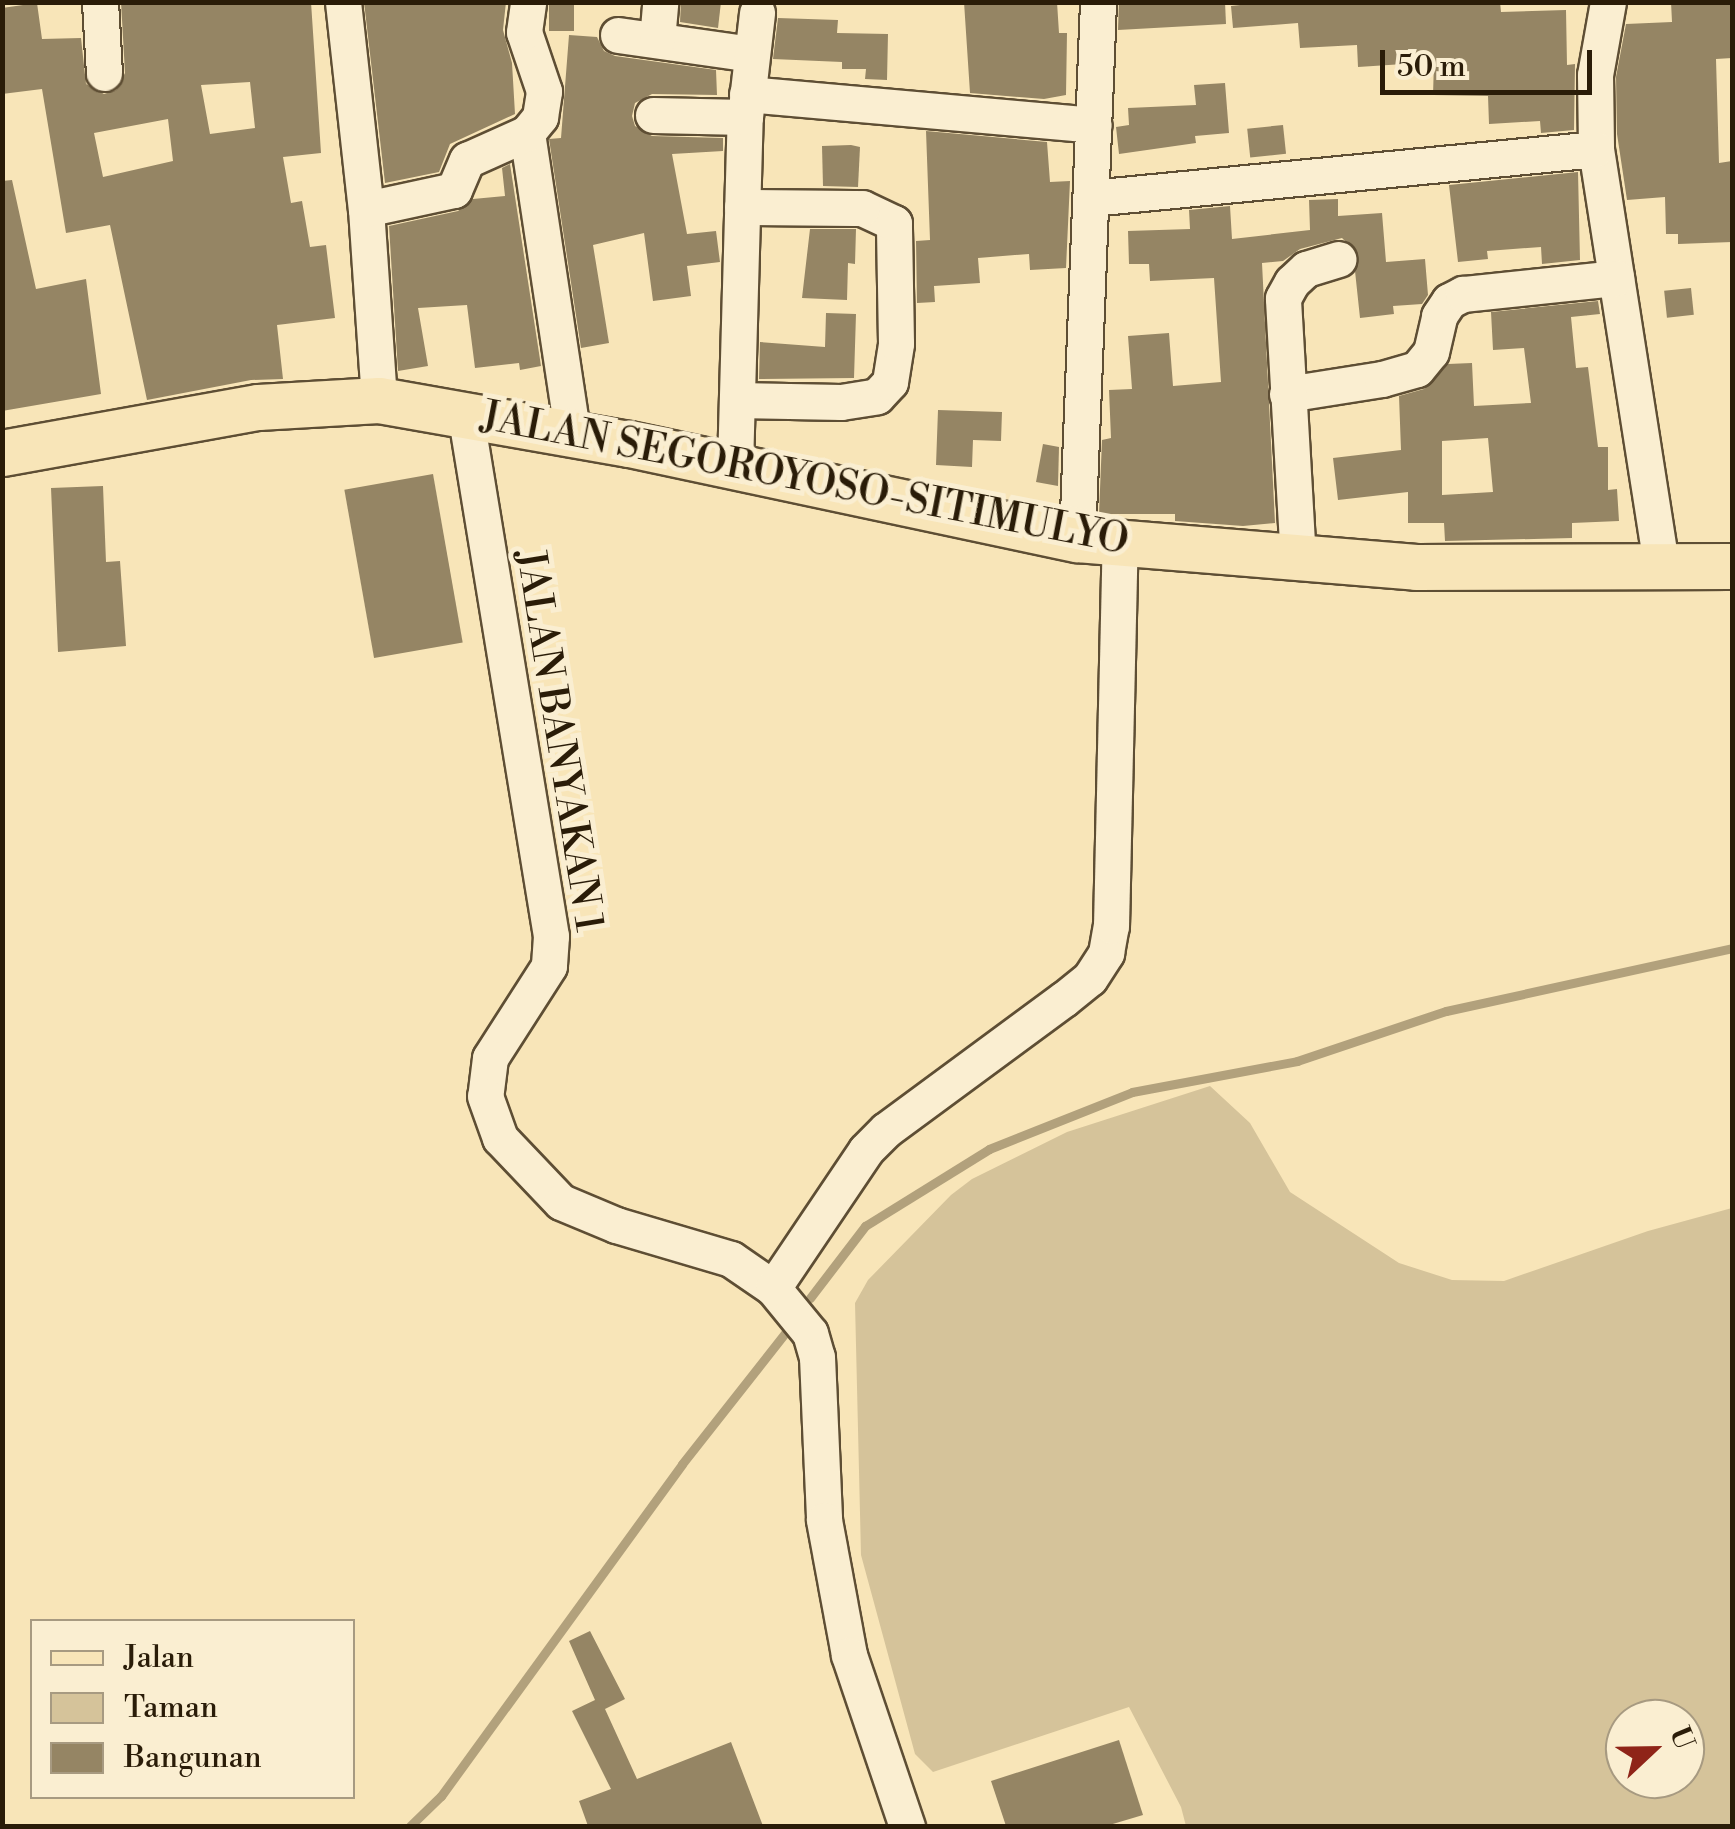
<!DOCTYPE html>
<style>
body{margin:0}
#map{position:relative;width:1735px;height:1829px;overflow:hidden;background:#f8e5b8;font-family:"Libre Bodoni",serif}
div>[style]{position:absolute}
.green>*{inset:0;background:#d5c39a}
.stream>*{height:9px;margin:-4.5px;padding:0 4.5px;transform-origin:4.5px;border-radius:4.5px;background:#b2a17c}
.building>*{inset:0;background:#958564;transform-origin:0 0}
.roads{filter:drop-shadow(2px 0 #5e4e34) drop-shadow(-2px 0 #5e4e34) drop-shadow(0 2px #5e4e34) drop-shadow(0 -2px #5e4e34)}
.minor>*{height:35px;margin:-17.5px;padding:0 17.5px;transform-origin:17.5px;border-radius:17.5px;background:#faeed1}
.major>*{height:45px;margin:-22.5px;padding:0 22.5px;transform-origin:22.5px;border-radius:22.5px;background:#f8e5b8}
span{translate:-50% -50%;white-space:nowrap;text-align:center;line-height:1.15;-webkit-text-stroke:10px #faeed1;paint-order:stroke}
.street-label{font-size:40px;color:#2a1c08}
.frame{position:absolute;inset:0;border:5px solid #2a1c08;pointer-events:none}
.legend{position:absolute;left:30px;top:1619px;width:325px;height:180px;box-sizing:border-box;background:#faeed1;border:2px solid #a79a81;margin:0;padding:12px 18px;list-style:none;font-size:30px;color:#2a1c08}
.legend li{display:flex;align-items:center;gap:20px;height:50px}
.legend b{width:50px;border:2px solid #a79a81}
.north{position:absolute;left:1605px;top:1699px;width:100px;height:100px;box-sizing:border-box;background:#faeed1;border:2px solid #a79a81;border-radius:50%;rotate:68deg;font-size:28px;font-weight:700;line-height:40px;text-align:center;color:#2a1c08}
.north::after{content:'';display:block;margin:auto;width:35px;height:45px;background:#8f2418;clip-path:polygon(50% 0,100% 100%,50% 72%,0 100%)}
.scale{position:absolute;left:1380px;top:50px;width:212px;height:45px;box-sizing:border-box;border:5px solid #2a1c08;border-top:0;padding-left:12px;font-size:30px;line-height:35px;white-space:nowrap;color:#2a1c08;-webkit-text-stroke:8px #faeed1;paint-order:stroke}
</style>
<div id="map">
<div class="green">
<div style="clip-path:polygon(evenodd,1210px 1086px,1250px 1123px,1290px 1192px,1399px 1263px,1452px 1280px,1504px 1281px,1648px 1231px,1732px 1208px,1732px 1826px,1186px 1826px,1181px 1807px,1129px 1707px,933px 1772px,915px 1754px,861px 1555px,855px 1303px,868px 1280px,951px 1195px,972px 1179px,1067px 1132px,1210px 1086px,1625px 1719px,1685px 1719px,1685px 1779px,1625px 1779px,1625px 1719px)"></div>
</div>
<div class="stream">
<div style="left:810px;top:1298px;width:91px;rotate:-52.6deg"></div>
<div style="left:865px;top:1226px;width:146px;rotate:-31.8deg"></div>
<div style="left:989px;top:1149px;width:154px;rotate:-21.7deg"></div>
<div style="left:1132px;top:1092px;width:168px;rotate:-10.6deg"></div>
<div style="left:1297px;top:1061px;width:157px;rotate:-18.6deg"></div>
<div style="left:1446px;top:1011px;width:293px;rotate:-12.4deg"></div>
<div style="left:410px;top:1826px;width:43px;rotate:-44.1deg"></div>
<div style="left:441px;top:1796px;width:410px;rotate:-54deg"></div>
<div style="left:682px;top:1464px;width:167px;rotate:-51.8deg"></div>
</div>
<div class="building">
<div style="clip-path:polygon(evenodd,121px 2px,311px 2px,321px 153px,283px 157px,291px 203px,302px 201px,310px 247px,326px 245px,335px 318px,277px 325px,283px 379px,251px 380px,147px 400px,110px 225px,66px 233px,42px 89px,2px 94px,2px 8px,37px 3px,42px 39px,81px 38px,86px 84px,104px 94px,116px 90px,125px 73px,121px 2px,250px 82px,255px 128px,210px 134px,201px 85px,250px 82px,121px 2px,168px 119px,173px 161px,103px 177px,94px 133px,168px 119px)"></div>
<div style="clip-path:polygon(364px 2px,506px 2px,503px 30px,512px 63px,515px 114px,450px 144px,439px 172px,385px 183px)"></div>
<div style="left:549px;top:2px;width:25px;height:29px"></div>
<div style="clip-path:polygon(681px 2px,721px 2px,718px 28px,680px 22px)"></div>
<div style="clip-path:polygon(964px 2px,1057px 2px,1059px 33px,1067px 33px,1066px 95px,1044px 99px,970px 93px)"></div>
<div style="clip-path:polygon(1119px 2px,1225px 2px,1226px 24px,1118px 30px)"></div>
<div style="clip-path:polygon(1268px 2px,1500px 2px,1501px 12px,1566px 10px,1567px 65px,1575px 64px,1574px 130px,1541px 133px,1540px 121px,1489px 124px,1488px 96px,1433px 95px,1434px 62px,1358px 67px,1357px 45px,1300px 48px,1298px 23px,1233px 28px,1231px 6px)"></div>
<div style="clip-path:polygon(1671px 2px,1732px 2px,1732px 58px,1716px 59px,1719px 163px,1732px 161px,1732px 242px,1678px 244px,1678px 234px,1666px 234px,1665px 197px,1627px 200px,1617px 134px,1616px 77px,1626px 24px,1672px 22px)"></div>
<div style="clip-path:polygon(778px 18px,838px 20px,837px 33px,888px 34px,887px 80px,865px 79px,866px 69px,842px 69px,842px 62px,773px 59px)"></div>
<div style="clip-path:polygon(569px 35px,597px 37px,604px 51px,615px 56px,716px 70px,717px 95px,652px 94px,635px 103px,632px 116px,635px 126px,652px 136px,723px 138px,723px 151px,672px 154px,687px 234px,716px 231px,720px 262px,687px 266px,691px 296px,653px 301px,644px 233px,593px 245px,609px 343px,581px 348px,549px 139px,561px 138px)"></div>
<div style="clip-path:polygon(1225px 83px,1229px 133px,1195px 136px,1196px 143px,1119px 154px,1116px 127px,1129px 125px,1128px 108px,1196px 105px,1194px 85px)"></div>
<div style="left:1283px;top:125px;width:29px;height:36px;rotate:84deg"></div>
<div style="clip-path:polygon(926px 131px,1047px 142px,1050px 182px,1070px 181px,1066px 268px,1030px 270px,1029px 254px,978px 258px,980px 283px,934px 286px,935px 302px,917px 303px,916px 241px,930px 240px)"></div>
<div style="clip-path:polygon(851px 145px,860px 147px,858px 187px,823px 186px,822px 146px)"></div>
<div style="clip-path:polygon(510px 164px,541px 366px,520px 370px,519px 363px,475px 368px,467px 305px,418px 308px,428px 366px,398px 371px,389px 226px,458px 211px,473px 199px,505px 196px,502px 168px)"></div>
<div style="clip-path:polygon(1578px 172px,1580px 260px,1542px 264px,1541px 247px,1487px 251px,1488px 259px,1458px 262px,1449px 185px)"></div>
<div style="clip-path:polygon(12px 180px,36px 289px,86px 279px,101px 394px,2px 411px,2px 181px)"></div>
<div style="clip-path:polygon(1338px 199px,1338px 216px,1382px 213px,1386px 262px,1425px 259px,1428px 295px,1422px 304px,1393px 306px,1394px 314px,1360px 318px,1355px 271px,1358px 254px,1342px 238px,1300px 249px,1283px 261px,1262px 263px,1275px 523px,1243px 526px,1175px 521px,1175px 514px,1099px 514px,1102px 440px,1111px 438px,1109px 390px,1132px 389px,1128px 336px,1169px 333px,1173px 386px,1221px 382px,1214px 278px,1150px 281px,1149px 264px,1129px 264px,1128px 231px,1190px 229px,1189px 210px,1230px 206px,1232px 239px,1310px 230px,1309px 200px)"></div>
<div style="clip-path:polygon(810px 229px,856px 229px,855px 264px,848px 263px,847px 300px,802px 298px)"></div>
<div style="left:1691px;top:288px;width:27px;height:27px;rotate:84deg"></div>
<div style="clip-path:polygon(evenodd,1598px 301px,1600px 314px,1571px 317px,1576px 368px,1588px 367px,1598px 447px,1608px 447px,1608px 490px,1617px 489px,1619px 521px,1572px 523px,1572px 538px,1445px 541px,1444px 523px,1408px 523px,1408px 492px,1338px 500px,1333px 458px,1401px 450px,1399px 396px,1424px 389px,1448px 364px,1472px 363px,1474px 406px,1531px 403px,1524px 348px,1493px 350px,1491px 312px,1598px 301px,1488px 438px,1493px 492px,1442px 495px,1442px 441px,1488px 438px)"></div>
<div style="clip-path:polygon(826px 313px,856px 314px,854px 378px,759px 379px,760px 342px,825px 347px)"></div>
<div style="clip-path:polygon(938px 410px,1002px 412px,1001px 441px,973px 440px,972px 467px,936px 465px)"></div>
<div style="clip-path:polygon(1043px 444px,1059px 447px,1058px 486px,1036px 482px)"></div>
<div style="left:433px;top:474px;width:171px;height:90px;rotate:80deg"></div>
<div style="clip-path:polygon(103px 486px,106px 562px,120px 561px,126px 646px,58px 652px,51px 488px)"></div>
<div style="clip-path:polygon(590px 1631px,625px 1699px,605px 1709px,637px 1779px,731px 1742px,763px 1826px,588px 1826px,579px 1801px,611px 1789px,572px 1711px,595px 1700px,569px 1641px)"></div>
<div style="clip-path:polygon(1119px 1740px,1143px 1815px,1106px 1826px,1006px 1826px,991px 1781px)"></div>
</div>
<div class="roads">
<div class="minor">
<div style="left:100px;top:2px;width:71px;rotate:86.8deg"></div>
<div style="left:343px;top:2px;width:208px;rotate:83.7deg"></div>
<div style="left:366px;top:209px;width:191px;rotate:86.1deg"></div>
<div style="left:1608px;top:2px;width:74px;rotate:100.1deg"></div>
<div style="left:1595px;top:75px;width:74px;rotate:89.2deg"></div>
<div style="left:1596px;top:149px;width:420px;rotate:81.1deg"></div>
<div style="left:618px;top:35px;width:135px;rotate:8.1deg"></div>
<div style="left:657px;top:40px;width:38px;rotate:-85deg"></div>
<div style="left:747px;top:94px;width:348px;rotate:5.1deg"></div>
<div style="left:653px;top:115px;width:92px;rotate:1.2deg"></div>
<div style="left:527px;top:133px;width:302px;rotate:81.4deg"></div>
<div style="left:1091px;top:198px;width:507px;rotate:-5.54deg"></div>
<div style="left:366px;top:209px;width:90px;rotate:-12.2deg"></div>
<div style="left:454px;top:190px;width:33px;rotate:-67deg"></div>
<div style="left:467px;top:160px;width:66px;rotate:-24.2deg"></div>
<div style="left:527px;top:133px;width:21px;rotate:-51deg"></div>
<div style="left:540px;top:117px;width:26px;rotate:-81deg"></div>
<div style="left:544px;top:91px;width:62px;rotate:-108.7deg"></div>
<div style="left:524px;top:32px;width:30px;rotate:-82deg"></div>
<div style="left:1287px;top:394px;width:96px;rotate:-9deg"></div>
<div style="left:1382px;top:379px;width:36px;rotate:-16deg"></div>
<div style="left:1417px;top:369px;width:22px;rotate:-51deg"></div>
<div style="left:1431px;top:352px;width:37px;rotate:-77deg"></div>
<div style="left:1439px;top:316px;width:18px;rotate:-56deg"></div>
<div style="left:1449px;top:301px;width:16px;rotate:-27deg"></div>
<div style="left:1463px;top:294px;width:154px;rotate:-6deg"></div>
<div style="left:737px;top:400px;width:104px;rotate:1.1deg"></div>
<div style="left:841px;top:402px;width:36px;rotate:-9deg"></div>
<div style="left:877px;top:396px;width:19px;rotate:-47deg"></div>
<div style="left:890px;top:382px;width:39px;rotate:-81deg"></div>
<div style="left:896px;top:343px;width:120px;rotate:-91deg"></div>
<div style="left:894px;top:223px;width:35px;rotate:-155deg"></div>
<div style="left:862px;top:208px;width:120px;rotate:-179.5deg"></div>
<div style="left:465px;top:412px;width:531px;rotate:80.68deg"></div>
<div style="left:551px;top:936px;width:30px;rotate:94deg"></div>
<div style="left:549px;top:966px;width:109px;rotate:122.7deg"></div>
<div style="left:490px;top:1058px;width:38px;rotate:97deg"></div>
<div style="left:485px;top:1096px;width:45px;rotate:70.3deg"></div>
<div style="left:500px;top:1138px;width:88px;rotate:46.4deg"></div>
<div style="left:561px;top:1202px;width:60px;rotate:22.7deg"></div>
<div style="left:616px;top:1225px;width:120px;rotate:16.5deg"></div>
<div style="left:731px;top:1259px;width:51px;rotate:34.6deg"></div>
<div style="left:773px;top:1288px;width:58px;rotate:50.6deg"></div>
<div style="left:810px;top:1333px;width:25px;rotate:74deg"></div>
<div style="left:817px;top:1357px;width:163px;rotate:87.5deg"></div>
<div style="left:824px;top:1520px;width:137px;rotate:79.5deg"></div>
<div style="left:849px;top:1655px;width:181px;rotate:71.3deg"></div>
<div style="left:735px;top:466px;width:349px;rotate:-88.4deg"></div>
<div style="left:745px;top:117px;width:105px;rotate:-83.4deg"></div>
<div style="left:1077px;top:539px;width:537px;rotate:-87.76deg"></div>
<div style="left:1298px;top:560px;width:262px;rotate:-93.3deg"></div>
<div style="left:1283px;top:298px;width:18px;rotate:-61deg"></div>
<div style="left:1292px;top:282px;width:19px;rotate:-43deg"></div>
<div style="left:1306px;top:269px;width:34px;rotate:-17deg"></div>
<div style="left:773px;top:1288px;width:166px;rotate:-56deg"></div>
<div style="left:866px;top:1150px;width:28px;rotate:-45deg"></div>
<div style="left:886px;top:1130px;width:221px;rotate:-36.4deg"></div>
<div style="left:1064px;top:999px;width:33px;rotate:-39deg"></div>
<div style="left:1090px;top:978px;width:30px;rotate:-57deg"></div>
<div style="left:1106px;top:953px;width:27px;rotate:-80deg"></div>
<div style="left:1111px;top:926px;width:383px;rotate:-88.7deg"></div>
</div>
<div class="major">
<div style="left:2px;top:453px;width:260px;rotate:-10.2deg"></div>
<div style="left:258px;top:407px;width:121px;rotate:-3.3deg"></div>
<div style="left:379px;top:400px;width:254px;rotate:10deg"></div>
<div style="left:629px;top:444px;width:458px;rotate:12deg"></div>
<div style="left:1077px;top:539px;width:340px;rotate:4.7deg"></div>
<div style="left:1416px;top:567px;width:316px;rotate:-0.2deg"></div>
</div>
</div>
<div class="street-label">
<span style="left:805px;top:479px;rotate:11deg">JALAN SEGOROYOSO-SITIMULYO</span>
<span style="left:559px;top:741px;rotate:81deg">JALAN BANYAKAN 1</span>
</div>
<div class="frame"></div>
<ul class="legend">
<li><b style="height:12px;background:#f8e5b8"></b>Jalan</li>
<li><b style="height:28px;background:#d5c39a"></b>Taman</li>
<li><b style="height:28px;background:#958564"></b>Bangunan</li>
</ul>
<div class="north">U</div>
<div class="scale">50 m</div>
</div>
